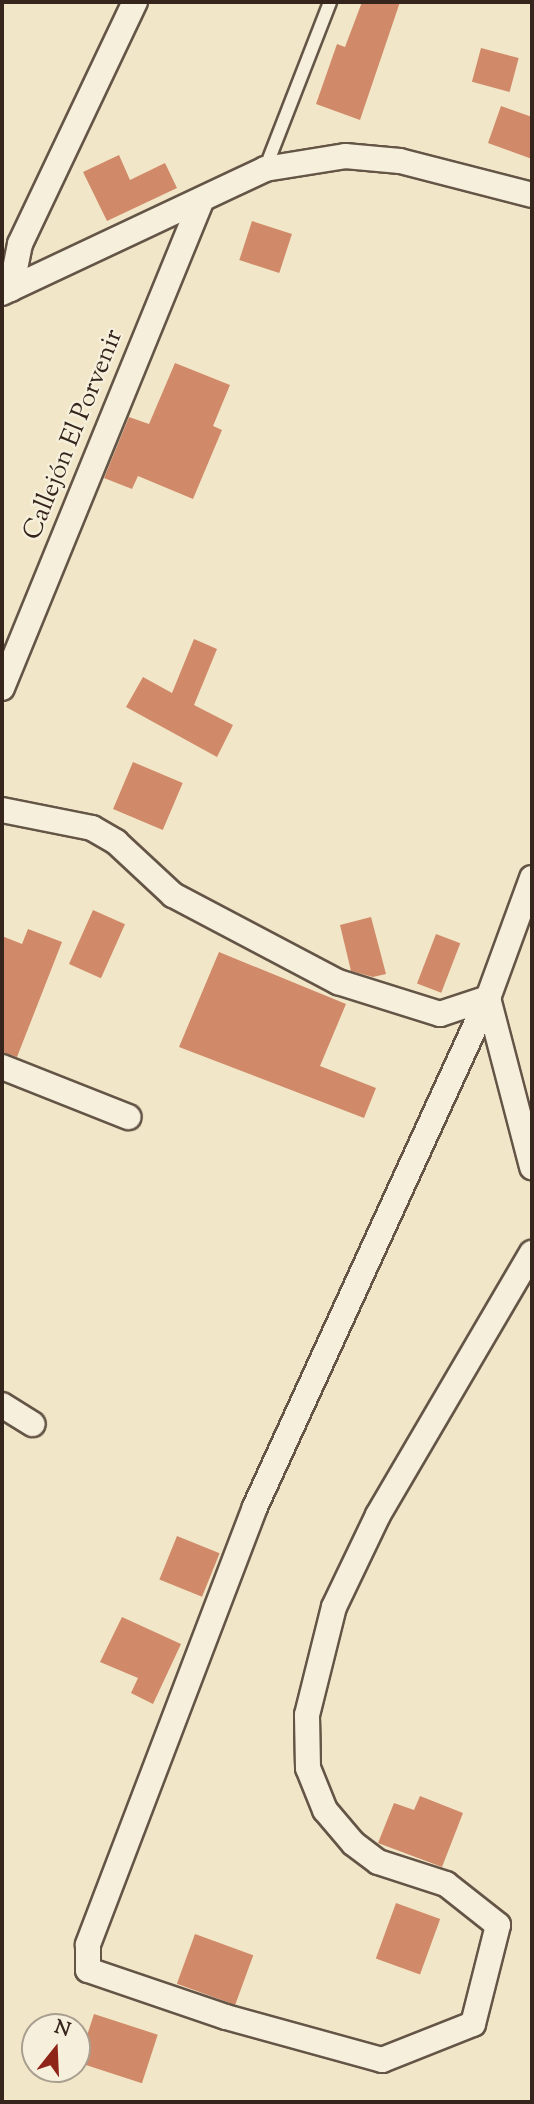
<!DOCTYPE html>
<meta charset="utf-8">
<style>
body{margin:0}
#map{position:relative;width:534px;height:2104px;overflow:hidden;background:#f1e6c7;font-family:"Sorts Mill Goudy",serif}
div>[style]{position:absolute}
.building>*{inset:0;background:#d08a69;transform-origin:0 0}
.roads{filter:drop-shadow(2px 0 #645547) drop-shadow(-2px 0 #645547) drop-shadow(0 2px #645547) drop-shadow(0 -2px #645547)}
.lane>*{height:12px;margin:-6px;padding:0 6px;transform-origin:6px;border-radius:6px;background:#f6efdb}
.street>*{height:24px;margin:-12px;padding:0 12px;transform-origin:12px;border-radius:12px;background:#f6efdb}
span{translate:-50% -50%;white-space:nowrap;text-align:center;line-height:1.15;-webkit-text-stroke:5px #f6efdb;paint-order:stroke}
.street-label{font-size:26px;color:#35251c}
.frame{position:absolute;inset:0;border:4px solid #35251c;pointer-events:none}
.north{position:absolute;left:21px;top:2013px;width:70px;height:70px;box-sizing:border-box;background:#f6efdb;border:2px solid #a99e8f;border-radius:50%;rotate:18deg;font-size:19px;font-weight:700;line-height:28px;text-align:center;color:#35251c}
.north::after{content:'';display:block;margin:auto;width:24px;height:32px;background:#8f2418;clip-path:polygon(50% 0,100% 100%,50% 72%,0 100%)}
</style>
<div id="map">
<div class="building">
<div style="clip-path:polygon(362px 2px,400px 2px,360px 120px,316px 104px,337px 44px,345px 47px)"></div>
<div style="left:481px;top:48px;width:39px;height:35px;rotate:15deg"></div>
<div style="clip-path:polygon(501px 106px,532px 117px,532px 159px,488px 143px)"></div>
<div style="clip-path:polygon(119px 155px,130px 180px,165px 163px,177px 188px,107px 221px,83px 172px)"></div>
<div style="left:252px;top:221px;width:42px;height:41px;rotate:18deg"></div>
<div style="clip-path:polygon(175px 363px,230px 385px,213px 426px,222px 430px,193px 499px,138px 476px,132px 489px,104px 478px,129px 417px,149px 424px)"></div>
<div style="clip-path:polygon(194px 639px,217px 649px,194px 705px,233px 725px,217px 757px,126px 707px,143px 677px,172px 693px)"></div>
<div style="left:133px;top:762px;width:54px;height:51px;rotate:23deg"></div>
<div style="left:93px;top:910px;width:35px;height:59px;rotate:24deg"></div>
<div style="clip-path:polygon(371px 917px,386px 974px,373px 977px,351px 971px,340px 925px)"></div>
<div style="clip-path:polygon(28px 929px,62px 942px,17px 1057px,2px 1052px,2px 936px,22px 944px)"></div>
<div style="left:436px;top:934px;width:26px;height:53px;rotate:21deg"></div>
<div style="clip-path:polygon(219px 952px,346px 1004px,320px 1066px,376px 1088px,364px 1118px,179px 1047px)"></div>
<div style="left:177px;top:1536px;width:46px;height:47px;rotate:22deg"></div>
<div style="clip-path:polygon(122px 1617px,181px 1644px,153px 1704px,131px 1693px,138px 1678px,100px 1662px)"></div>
<div style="clip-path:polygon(420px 1796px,463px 1813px,442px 1867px,378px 1843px,394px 1803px,414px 1810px)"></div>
<div style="left:396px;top:1903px;width:47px;height:59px;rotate:20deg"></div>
<div style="left:195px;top:1934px;width:62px;height:53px;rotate:20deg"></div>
<div style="left:94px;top:2014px;width:67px;height:51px;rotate:18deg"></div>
</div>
<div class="roads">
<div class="lane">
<div style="left:265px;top:169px;width:179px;rotate:-68.7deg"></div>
</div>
<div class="street">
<div style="left:11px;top:289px;width:46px;rotate:-78.7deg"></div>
<div style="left:20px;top:244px;width:268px;rotate:-64.6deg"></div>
<div style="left:2px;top:293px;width:291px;rotate:-25.2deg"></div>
<div style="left:265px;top:169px;width:81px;rotate:-9.2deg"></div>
<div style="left:345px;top:156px;width:55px;rotate:5.2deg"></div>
<div style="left:400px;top:161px;width:136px;rotate:14.4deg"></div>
<div style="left:2px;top:688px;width:523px;rotate:-67.75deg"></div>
<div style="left:2px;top:810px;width:92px;rotate:11.3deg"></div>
<div style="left:92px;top:828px;width:28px;rotate:30deg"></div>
<div style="left:116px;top:842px;width:78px;rotate:42.9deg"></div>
<div style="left:173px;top:895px;width:187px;rotate:27.8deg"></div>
<div style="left:338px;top:982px;width:107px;rotate:17.4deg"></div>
<div style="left:440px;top:1014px;width:51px;rotate:-18.4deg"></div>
<div style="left:488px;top:998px;width:175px;rotate:75.4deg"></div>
<div style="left:532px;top:878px;width:128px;rotate:110.1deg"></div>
<div style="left:488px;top:998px;width:560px;rotate:114.6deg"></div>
<div style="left:255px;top:1507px;width:469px;rotate:110.9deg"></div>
<div style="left:88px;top:1945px;width:25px;rotate:90deg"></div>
<div style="left:88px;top:1970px;width:146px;rotate:18.8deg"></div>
<div style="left:226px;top:2017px;width:162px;rotate:15.4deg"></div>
<div style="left:382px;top:2060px;width:98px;rotate:-21.6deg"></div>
<div style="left:473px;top:2024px;width:102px;rotate:-75.8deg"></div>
<div style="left:498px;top:1925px;width:66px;rotate:-141.7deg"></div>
<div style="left:446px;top:1884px;width:71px;rotate:-162.1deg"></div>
<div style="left:378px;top:1862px;width:31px;rotate:-143deg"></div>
<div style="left:353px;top:1843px;width:43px;rotate:-130.3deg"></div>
<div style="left:325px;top:1810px;width:45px;rotate:-112deg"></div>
<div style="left:308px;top:1768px;width:53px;rotate:-91.1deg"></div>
<div style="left:307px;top:1715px;width:111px;rotate:-76deg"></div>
<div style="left:334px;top:1607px;width:102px;rotate:-64.4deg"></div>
<div style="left:378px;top:1515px;width:304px;rotate:-59.6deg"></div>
<div style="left:2px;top:1067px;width:136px;rotate:21.6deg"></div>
<div style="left:2px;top:1405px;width:36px;rotate:32deg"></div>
</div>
</div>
<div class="street-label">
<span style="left:74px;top:435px;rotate:-68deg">Callejón El Porvenir</span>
</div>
<div class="frame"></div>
<div class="north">N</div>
</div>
